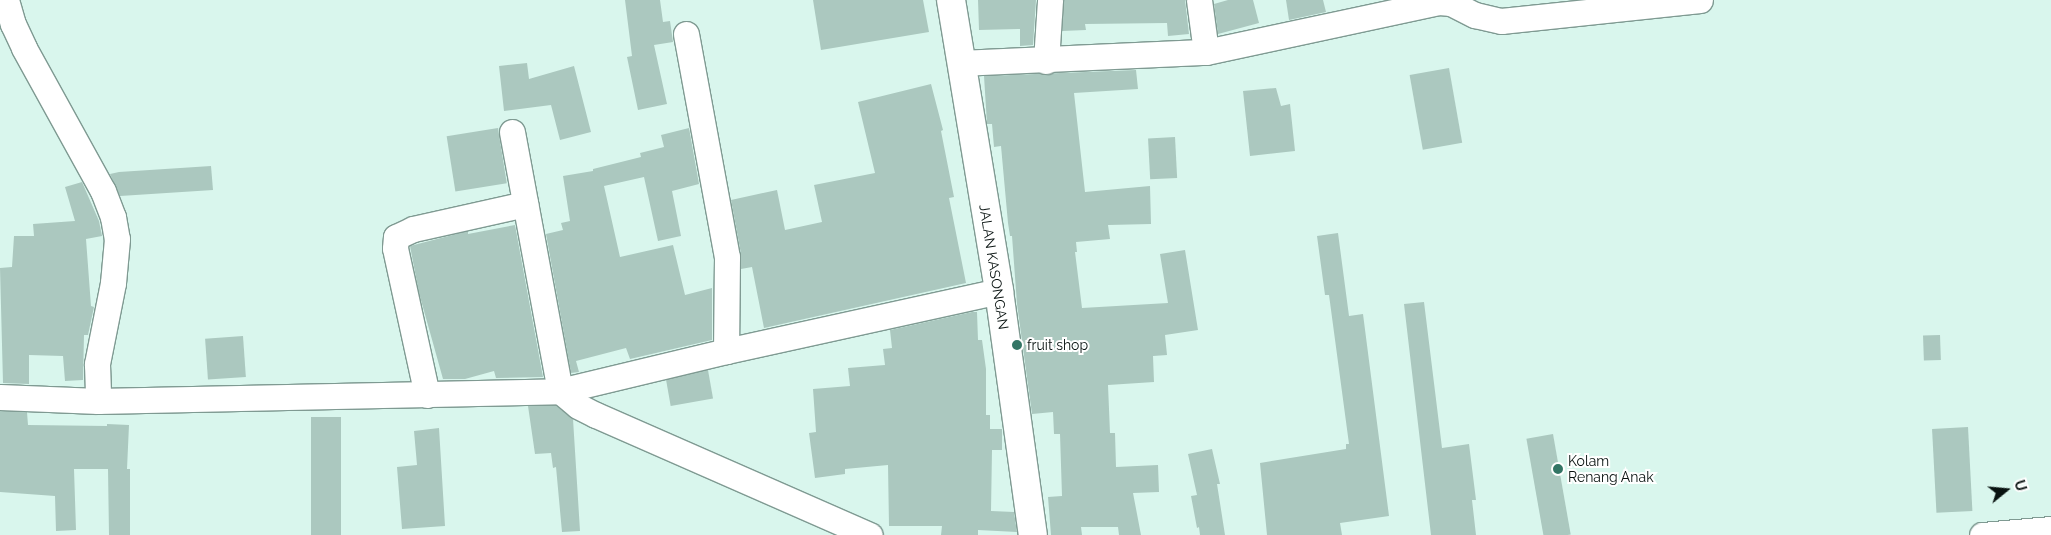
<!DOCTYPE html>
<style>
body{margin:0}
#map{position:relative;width:2051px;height:535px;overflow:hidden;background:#d9f6ed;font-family:Raleway,sans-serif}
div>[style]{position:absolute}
.building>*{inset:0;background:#abc8bf;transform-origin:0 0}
.roads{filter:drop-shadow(1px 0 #7f9a92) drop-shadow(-1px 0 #7f9a92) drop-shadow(0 1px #7f9a92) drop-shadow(0 -1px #7f9a92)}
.minor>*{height:25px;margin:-12.5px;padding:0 12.5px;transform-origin:12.5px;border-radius:12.5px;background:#fff}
.major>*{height:28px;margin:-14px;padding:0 14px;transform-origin:14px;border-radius:14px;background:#fff}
.dots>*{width:14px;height:14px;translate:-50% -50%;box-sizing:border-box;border:2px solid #fff;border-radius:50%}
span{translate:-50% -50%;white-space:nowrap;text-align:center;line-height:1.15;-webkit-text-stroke:4px #fff;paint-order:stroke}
.street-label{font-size:14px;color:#081210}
.poi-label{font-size:14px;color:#081210}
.left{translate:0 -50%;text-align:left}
.north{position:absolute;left:1981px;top:465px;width:50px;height:50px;-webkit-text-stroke:4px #fff;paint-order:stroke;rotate:73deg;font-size:14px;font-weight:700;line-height:20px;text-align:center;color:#081210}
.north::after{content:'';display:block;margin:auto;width:18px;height:22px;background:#081210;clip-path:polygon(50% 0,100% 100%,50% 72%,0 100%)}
</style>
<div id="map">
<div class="building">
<div style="clip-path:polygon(625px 0,660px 0,663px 22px,670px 21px,673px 42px,654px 45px,667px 104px,638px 110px,627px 57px,632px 56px)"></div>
<div style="clip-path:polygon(813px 0,923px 0,929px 32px,821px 50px)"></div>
<div style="clip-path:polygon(978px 0,1036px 0,1033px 45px,1020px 46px,1020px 29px,979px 30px)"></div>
<div style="clip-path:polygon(1064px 0,1185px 0,1189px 34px,1168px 36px,1167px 23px,1085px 24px,1086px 30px,1062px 31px)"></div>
<div style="clip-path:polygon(1228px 0,1253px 0,1259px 23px,1218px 34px,1214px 4px)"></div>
<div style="clip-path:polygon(1286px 0,1323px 0,1326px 12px,1289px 20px)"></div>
<div style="clip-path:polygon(527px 63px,529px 79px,574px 66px,591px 132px,560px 140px,551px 105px,504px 111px,499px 66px)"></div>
<div style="left:1449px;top:68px;width:76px;height:40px;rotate:80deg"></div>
<div style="clip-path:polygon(1136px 70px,1138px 89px,1074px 93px,1085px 192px,1150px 186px,1151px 224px,1108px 225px,1110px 239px,1076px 242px,1077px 252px,1075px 252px,1082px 308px,1168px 303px,1160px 254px,1185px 250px,1198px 330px,1165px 335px,1167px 355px,1153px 356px,1154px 382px,1108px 385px,1110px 433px,1115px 433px,1116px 467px,1158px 465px,1159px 492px,1133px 493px,1141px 535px,1119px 535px,1118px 527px,1081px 527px,1082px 535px,1051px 535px,1048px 497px,1062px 496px,1060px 434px,1054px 434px,1053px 412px,1032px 414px,1017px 304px,1012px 236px,1010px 236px,1008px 223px,1001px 146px,994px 147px,992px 124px,987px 124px,984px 76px)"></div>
<div style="clip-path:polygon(931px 84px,943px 130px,941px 131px,954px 197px,949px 198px,966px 283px,764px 328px,752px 267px,741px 269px,741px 254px,731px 200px,777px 190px,785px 230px,822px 222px,814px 185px,875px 173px,858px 102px)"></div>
<div style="clip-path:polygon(1276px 88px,1281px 106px,1290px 104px,1295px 151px,1250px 156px,1243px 91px)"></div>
<div style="left:498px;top:128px;width:56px;height:52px;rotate:81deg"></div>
<div style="clip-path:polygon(689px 128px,699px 184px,672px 191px,681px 236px,658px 241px,644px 177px,604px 186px,620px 257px,673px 245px,685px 295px,712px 288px,712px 340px,630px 359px,626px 348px,576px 361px,579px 372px,571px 373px,546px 234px,563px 230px,561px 223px,570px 221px,563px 176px,593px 171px,593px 169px,641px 157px,640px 153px,664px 147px,661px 135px)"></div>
<div style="left:1175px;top:137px;width:41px;height:27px;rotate:87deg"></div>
<div style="clip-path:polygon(211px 166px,213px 190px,120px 196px,110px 174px,119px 172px)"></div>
<div style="clip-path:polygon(82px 182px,99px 221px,102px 236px,86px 239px,91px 306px,94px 307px,88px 335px,84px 335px,83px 380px,65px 381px,63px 356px,29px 355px,29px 384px,3px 383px,0 268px,12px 267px,14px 236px,34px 236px,33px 224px,75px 221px,65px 187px)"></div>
<div style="clip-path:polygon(515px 225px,543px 377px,496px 378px,494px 371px,465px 379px,443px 379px,419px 293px,410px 246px,468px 231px,468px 234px)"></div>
<div style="clip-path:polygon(1338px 233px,1349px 316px,1363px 314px,1389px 516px,1340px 523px,1342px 535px,1267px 535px,1260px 463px,1346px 449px,1346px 444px,1349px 444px,1329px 295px,1325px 295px,1317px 236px)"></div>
<div style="clip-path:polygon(1424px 302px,1442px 448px,1469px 444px,1476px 500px,1472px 500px,1476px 535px,1431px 535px,1404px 304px)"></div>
<div style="clip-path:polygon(972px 312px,977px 312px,978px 340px,982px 340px,986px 369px,986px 415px,990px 415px,990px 429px,1002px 429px,1002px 450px,992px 450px,991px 511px,1014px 512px,1017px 532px,978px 530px,978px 535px,941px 535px,942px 526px,889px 526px,888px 465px,845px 469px,845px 474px,815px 478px,809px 433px,816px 432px,813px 389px,850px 386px,848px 368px,885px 365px,883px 349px,892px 348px,890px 330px)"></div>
<div style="left:1940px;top:335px;width:25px;height:17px;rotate:88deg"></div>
<div style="left:243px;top:336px;width:41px;height:38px;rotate:86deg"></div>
<div style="left:708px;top:370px;width:29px;height:43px;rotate:80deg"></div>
<div style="clip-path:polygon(555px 405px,573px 419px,580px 531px,562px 532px,556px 467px,553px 468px,551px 453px,535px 454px,528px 406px)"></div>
<div style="clip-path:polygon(0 411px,27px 412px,28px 425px,107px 426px,107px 424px,129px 425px,127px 469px,130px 469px,130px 535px,109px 535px,108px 469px,74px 469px,76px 530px,56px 531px,55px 496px,0 492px)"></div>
<div style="left:311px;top:417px;width:30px;height:118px"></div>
<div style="left:1968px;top:427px;width:84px;height:36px;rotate:87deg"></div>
<div style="clip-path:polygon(439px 428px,445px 526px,402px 529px,397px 467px,417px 465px,414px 431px)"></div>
<div style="left:1553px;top:434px;width:102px;height:27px;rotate:80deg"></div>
<div style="clip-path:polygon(1212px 449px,1220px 484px,1217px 484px,1225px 535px,1200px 535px,1199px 527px,1197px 528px,1191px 496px,1197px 495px,1188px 454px)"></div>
</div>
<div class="roads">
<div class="minor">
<div style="left:6px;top:0;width:25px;rotate:74deg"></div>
<div style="left:13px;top:24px;width:26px;rotate:65deg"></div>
<div style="left:24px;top:48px;width:163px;rotate:61.1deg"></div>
<div style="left:103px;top:191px;width:28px;rotate:69deg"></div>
<div style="left:113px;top:217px;width:22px;rotate:80deg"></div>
<div style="left:117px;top:239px;width:44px;rotate:95.2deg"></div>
<div style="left:113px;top:283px;width:83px;rotate:101.2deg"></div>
<div style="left:97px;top:364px;width:37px;rotate:88deg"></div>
<div style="left:1199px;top:0;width:52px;rotate:82.3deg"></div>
<div style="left:686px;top:34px;width:227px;rotate:79.6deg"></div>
<div style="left:727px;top:257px;width:94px;rotate:90.6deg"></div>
<div style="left:1046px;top:61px;width:61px;rotate:-86.2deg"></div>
<div style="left:961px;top:63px;width:245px;rotate:-2.6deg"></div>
<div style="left:1206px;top:52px;width:238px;rotate:-12.1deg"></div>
<div style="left:1439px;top:2px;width:12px;rotate:5deg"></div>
<div style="left:1451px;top:3px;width:27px;rotate:27deg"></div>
<div style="left:1475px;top:15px;width:27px;rotate:13deg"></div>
<div style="left:1501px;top:21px;width:200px;rotate:-6deg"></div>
<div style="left:512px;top:132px;width:263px;rotate:79.5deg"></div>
<div style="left:560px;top:391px;width:23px;rotate:40deg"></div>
<div style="left:578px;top:406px;width:20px;rotate:27deg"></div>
<div style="left:596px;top:415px;width:299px;rotate:23.7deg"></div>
<div style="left:427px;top:395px;width:150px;rotate:-102.3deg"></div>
<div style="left:395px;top:248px;width:11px;rotate:-85deg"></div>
<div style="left:396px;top:237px;width:19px;rotate:-25deg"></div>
<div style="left:413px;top:229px;width:115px;rotate:-12.6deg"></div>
<div style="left:0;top:397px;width:98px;rotate:2.3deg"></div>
<div style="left:98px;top:401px;width:462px;rotate:-1.2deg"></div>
<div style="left:560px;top:391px;width:171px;rotate:-13.5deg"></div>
<div style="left:726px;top:351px;width:280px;rotate:-12.4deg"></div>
<div style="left:1982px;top:535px;width:69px;rotate:-5deg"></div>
</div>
<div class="major">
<div style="left:951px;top:0;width:295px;rotate:80.6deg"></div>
<div style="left:999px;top:291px;width:246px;rotate:82.1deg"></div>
</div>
</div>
<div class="dots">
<div style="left:1017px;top:345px;background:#337565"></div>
<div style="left:1558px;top:469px;background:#337565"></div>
</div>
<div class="street-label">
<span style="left:994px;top:267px;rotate:81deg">JALAN KASONGAN</span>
</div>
<div class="poi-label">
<span class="left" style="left:1027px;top:345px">fruit shop</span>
<span class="left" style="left:1568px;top:469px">Kolam<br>Renang Anak</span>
</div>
<div class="north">U</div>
</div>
